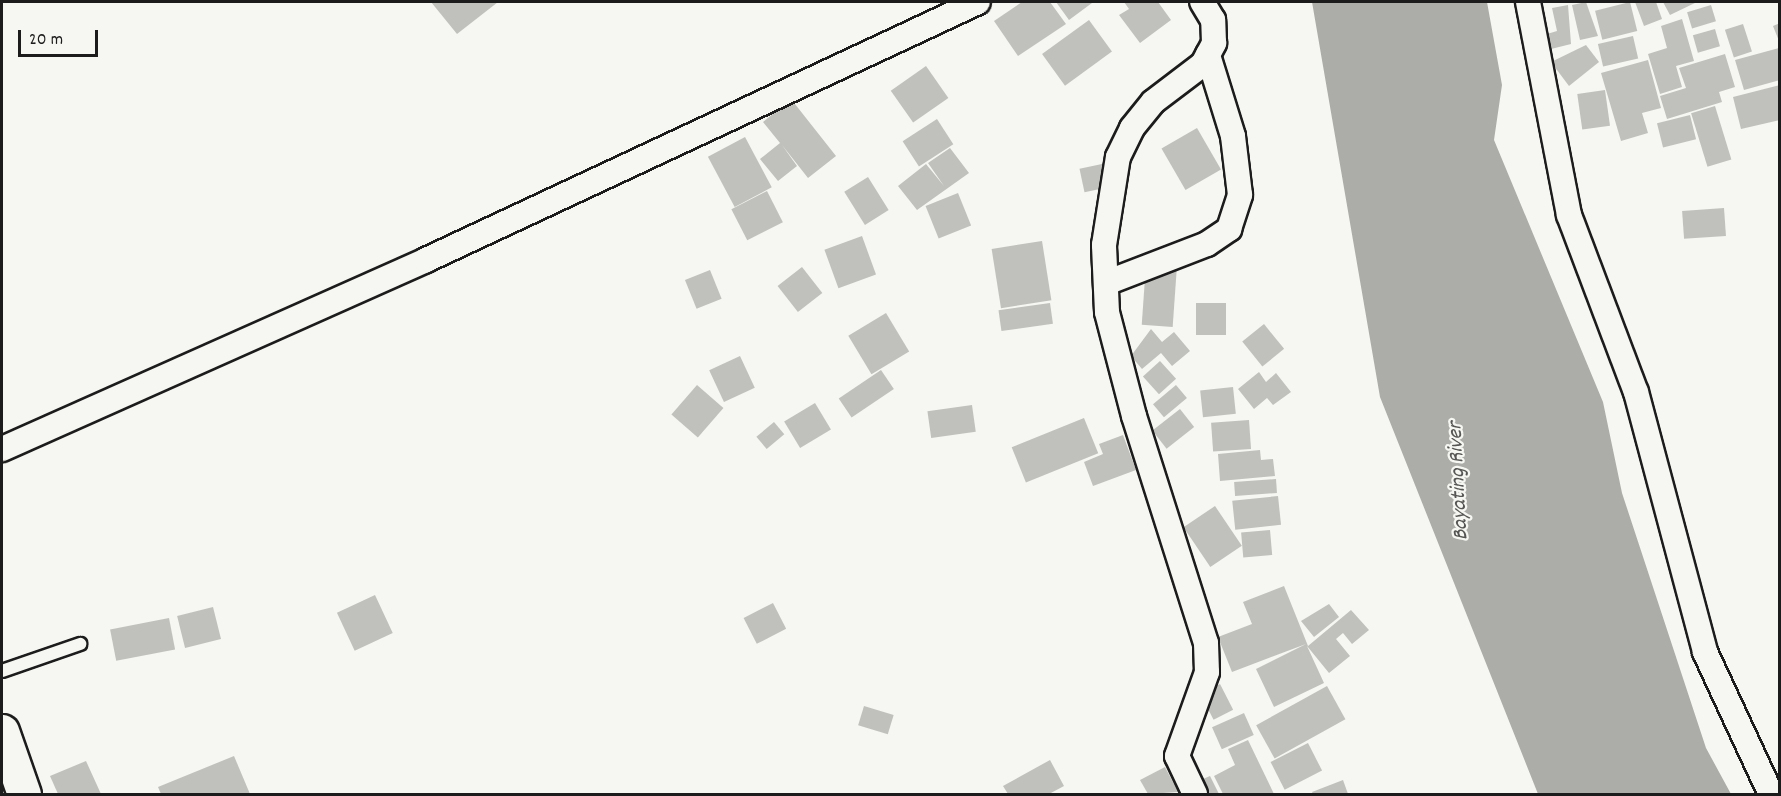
<!DOCTYPE html>
<style>
body{margin:0}
#map{position:relative;width:1781px;height:796px;overflow:hidden;background:#f6f6f2;font-family:Dekko,sans-serif}
div>[style]{position:absolute}
.water>*{inset:0;background:#acaca9}
.building>*{inset:0;background:#c0c0bd;transform-origin:0 0}
.roads{filter:drop-shadow(2px 0 #1c1c1c) drop-shadow(-2px 0 #1c1c1c) drop-shadow(0 2px #1c1c1c) drop-shadow(0 -2px #1c1c1c)}
.lane>*{height:12px;margin:-6px;padding:0 6px;transform-origin:6px;border-radius:6px;background:#f6f6f2}
.street>*{height:24px;margin:-12px;padding:0 12px;transform-origin:12px;border-radius:12px;background:#f6f6f2}
.primary>*{height:33px;margin:-16.5px;padding:0 16.5px;transform-origin:16.5px;border-radius:16.5px;background:#f6f6f2}
span{translate:-50% -50%;white-space:nowrap;text-align:center;line-height:1.15;-webkit-text-stroke:4.5px #f6f6f2;paint-order:stroke}
.water-label{font-size:22px;color:#565654;font-style:italic}
.frame{position:absolute;inset:0;border:3px solid #1c1c1c;pointer-events:none}
.scale{position:absolute;left:18px;top:30px;width:80px;height:27px;box-sizing:border-box;border:3px solid #1c1c1c;border-top:0;padding-left:8px;font-size:18px;line-height:21px;white-space:nowrap;color:#1c1c1c;-webkit-text-stroke:4px #f6f6f2;paint-order:stroke}
</style>
<div id="map">
<div class="water">
<div style="clip-path:polygon(1312px 2px,1487px 2px,1502px 85px,1494px 140px,1603px 402px,1622px 493px,1706px 748px,1731px 794px,1538px 794px,1380px 397px)"></div>
</div>
<div class="building">
<div style="clip-path:polygon(431px 2px,498px 2px,457px 34px)"></div>
<div style="clip-path:polygon(1022px 2px,1050px 2px,1066px 24px,1018px 56px,994px 21px)"></div>
<div style="clip-path:polygon(1056px 2px,1091px 2px,1092px 3px,1069px 20px)"></div>
<div style="clip-path:polygon(1124px 2px,1158px 2px,1171px 20px,1140px 43px,1119px 15px,1129px 9px)"></div>
<div style="clip-path:polygon(1586px 2px,1598px 36px,1580px 40px,1572px 5px)"></div>
<div style="left:1630px;top:2px;width:30px;height:36px;rotate:76deg"></div>
<div style="clip-path:polygon(1635px 2px,1656px 2px,1662px 19px,1644px 26px)"></div>
<div style="clip-path:polygon(1663px 2px,1697px 2px,1670px 15px)"></div>
<div style="clip-path:polygon(1568px 5px,1571px 44px,1551px 49px,1547px 34px,1557px 31px,1552px 8px)"></div>
<div style="left:1711px;top:5px;width:17px;height:25px;rotate:73deg"></div>
<div style="clip-path:polygon(1682px 19px,1694px 61px,1676px 66px,1682px 87px,1660px 94px,1648px 54px,1667px 48px,1661px 26px)"></div>
<div style="left:1089px;top:20px;width:39px;height:58px;rotate:54deg"></div>
<div style="clip-path:polygon(1780px 23px,1780px 41px,1779px 41px,1773px 26px)"></div>
<div style="left:1743px;top:24px;width:29px;height:19px;rotate:72deg"></div>
<div style="left:1715px;top:29px;width:18px;height:23px;rotate:74deg"></div>
<div style="left:1633px;top:36px;width:23px;height:36px;rotate:77deg"></div>
<div style="clip-path:polygon(1586px 45px,1599px 62px,1569px 86px,1551px 62px)"></div>
<div style="clip-path:polygon(1779px 48px,1780px 80px,1744px 90px,1735px 60px)"></div>
<div style="clip-path:polygon(1725px 54px,1735px 87px,1719px 92px,1722px 102px,1667px 119px,1660px 96px,1686px 88px,1679px 68px)"></div>
<div style="clip-path:polygon(1648px 60px,1661px 108px,1642px 113px,1648px 133px,1621px 141px,1601px 73px)"></div>
<div style="left:926px;top:66px;width:39px;height:43px;rotate:55deg"></div>
<div style="clip-path:polygon(1780px 85px,1780px 120px,1741px 129px,1733px 97px)"></div>
<div style="left:1605px;top:90px;width:36px;height:28px;rotate:82deg"></div>
<div style="clip-path:polygon(791px 99px,836px 156px,808px 178px,782px 145px,797px 166px,778px 181px,760px 159px,780px 143px,763px 122px)"></div>
<div style="left:1715px;top:106px;width:56px;height:25px;rotate:73deg"></div>
<div style="left:1690px;top:115px;width:25px;height:34px;rotate:76deg"></div>
<div style="left:937px;top:119px;width:30px;height:41px;rotate:57deg"></div>
<div style="left:1197px;top:128px;width:48px;height:41px;rotate:60deg"></div>
<div style="left:745px;top:137px;width:57px;height:42px;rotate:62deg"></div>
<div style="clip-path:polygon(950px 148px,969px 173px,917px 210px,898px 186px,926px 164px,944px 186px,928px 163px)"></div>
<div style="left:1102px;top:164px;width:24px;height:23px;rotate:78deg"></div>
<div style="left:868px;top:177px;width:39px;height:28px;rotate:58deg"></div>
<div style="left:767px;top:191px;width:35px;height:40px;rotate:63deg"></div>
<div style="left:958px;top:193px;width:35px;height:35px;rotate:68deg"></div>
<div style="left:1724px;top:208px;width:28px;height:42px;rotate:86deg"></div>
<div style="left:862px;top:236px;width:41px;height:40px;rotate:70deg"></div>
<div style="left:1042px;top:241px;width:60px;height:51px;rotate:81deg"></div>
<div style="left:1146px;top:264px;width:31px;height:61px;rotate:4deg"></div>
<div style="left:802px;top:267px;width:33px;height:31px;rotate:52deg"></div>
<div style="left:710px;top:270px;width:31px;height:27px;rotate:68deg"></div>
<div style="left:1050px;top:303px;width:21px;height:52px;rotate:82deg"></div>
<div style="left:1196px;top:303px;width:30px;height:32px"></div>
<div style="left:886px;top:313px;width:45px;height:44px;rotate:59deg"></div>
<div style="left:1264px;top:324px;width:32px;height:28px;rotate:51deg"></div>
<div style="clip-path:polygon(1151px 329px,1162px 342px,1174px 332px,1190px 351px,1172px 366px,1161px 353px,1142px 369px,1131px 356px)"></div>
<div style="left:740px;top:356px;width:35px;height:34px;rotate:65deg"></div>
<div style="left:1160px;top:361px;width:24px;height:23px;rotate:48deg"></div>
<div style="left:881px;top:370px;width:23px;height:51px;rotate:56deg"></div>
<div style="clip-path:polygon(1259px 372px,1266px 382px,1276px 373px,1291px 392px,1273px 405px,1267px 398px,1254px 409px,1238px 389px)"></div>
<div style="left:697px;top:385px;width:35px;height:39px;rotate:41deg"></div>
<div style="left:1176px;top:385px;width:17px;height:30px;rotate:50deg"></div>
<div style="left:1233px;top:387px;width:27px;height:33px;rotate:84deg"></div>
<div style="left:815px;top:403px;width:31px;height:36px;rotate:59deg"></div>
<div style="left:972px;top:405px;width:27px;height:45px;rotate:82deg"></div>
<div style="left:1180px;top:409px;width:23px;height:35px;rotate:52deg"></div>
<div style="left:1084px;top:418px;width:38px;height:78px;rotate:68deg"></div>
<div style="left:1249px;top:420px;width:29px;height:38px;rotate:86deg"></div>
<div style="left:774px;top:422px;width:16px;height:23px;rotate:50deg"></div>
<div style="clip-path:polygon(1123px 435px,1136px 470px,1093px 486px,1084px 462px,1103px 454px,1099px 444px)"></div>
<div style="clip-path:polygon(1260px 450px,1261px 460px,1273px 459px,1275px 476px,1220px 481px,1218px 454px)"></div>
<div style="left:1276px;top:479px;width:14px;height:42px;rotate:86deg"></div>
<div style="left:1278px;top:496px;width:29px;height:46px;rotate:84deg"></div>
<div style="left:1215px;top:506px;width:48px;height:38px;rotate:56deg"></div>
<div style="left:1270px;top:530px;width:25px;height:29px;rotate:85deg"></div>
<div style="clip-path:polygon(1284px 586px,1308px 646px,1351px 610px,1369px 630px,1352px 644px,1343px 633px,1336px 639px,1350px 656px,1329px 673px,1307px 646px,1324px 683px,1274px 707px,1256px 669px,1306px 644px,1232px 672px,1218px 637px,1252px 624px,1243px 602px)"></div>
<div style="left:375px;top:595px;width:42px;height:42px;rotate:65deg"></div>
<div style="left:773px;top:603px;width:29px;height:33px;rotate:63deg"></div>
<div style="clip-path:polygon(1329px 604px,1339px 617px,1314px 637px,1301px 621px)"></div>
<div style="left:213px;top:607px;width:33px;height:37px;rotate:76deg"></div>
<div style="left:169px;top:618px;width:32px;height:60px;rotate:79deg"></div>
<div style="left:1220px;top:684px;width:29px;height:22px;rotate:63deg"></div>
<div style="left:1327px;top:686px;width:38px;height:81px;rotate:61deg"></div>
<div style="left:864px;top:706px;width:31px;height:20px;rotate:17deg"></div>
<div style="left:1244px;top:713px;width:24px;height:35px;rotate:66deg"></div>
<div style="clip-path:polygon(1248px 740px,1274px 794px,1223px 794px,1214px 776px,1235px 765px,1228px 749px)"></div>
<div style="left:1308px;top:743px;width:31px;height:42px;rotate:63deg"></div>
<div style="clip-path:polygon(234px 756px,250px 794px,161px 794px,158px 787px)"></div>
<div style="clip-path:polygon(1050px 760px,1064px 786px,1049px 794px,1008px 794px,1003px 786px)"></div>
<div style="clip-path:polygon(86px 761px,101px 794px,58px 794px,50px 776px)"></div>
<div style="clip-path:polygon(1165px 767px,1178px 792px,1148px 794px,1140px 780px)"></div>
<div style="clip-path:polygon(1210px 776px,1219px 794px,1202px 794px,1196px 782px)"></div>
<div style="clip-path:polygon(1343px 780px,1348px 794px,1313px 794px,1312px 792px)"></div>
</div>
<div class="roads">
<div class="lane">
<div style="left:2px;top:671px;width:83px;rotate:-19.1deg"></div>
</div>
<div class="street">
<div style="left:1528px;top:2px;width:217px;rotate:79.1deg"></div>
<div style="left:1569px;top:215px;width:189px;rotate:69.3deg"></div>
<div style="left:1636px;top:392px;width:269px;rotate:75.1deg"></div>
<div style="left:1705px;top:652px;width:157px;rotate:65.1deg"></div>
<div style="left:1106px;top:283px;width:108px;rotate:-21.1deg"></div>
<div style="left:1207px;top:244px;width:27px;rotate:-34deg"></div>
<div style="left:1229px;top:229px;width:36px;rotate:-72deg"></div>
<div style="left:1240px;top:195px;width:59px;rotate:-96.8deg"></div>
<div style="left:1233px;top:136px;width:85px;rotate:-107.2deg"></div>
<div style="left:2px;top:449px;width:464px;rotate:-24deg"></div>
<div style="left:426px;top:260px;width:609px;rotate:-25.05deg"></div>
<div style="left:1195px;top:794px;width:42px;rotate:-115.3deg"></div>
<div style="left:1177px;top:756px;width:89px;rotate:-70.3deg"></div>
<div style="left:1207px;top:672px;width:29px;rotate:-92deg"></div>
<div style="left:1206px;top:643px;width:238px;rotate:-107.6deg"></div>
<div style="left:1134px;top:416px;width:107px;rotate:-104.6deg"></div>
<div style="left:1107px;top:312px;width:67px;rotate:-92.6deg"></div>
<div style="left:1104px;top:245px;width:89px;rotate:-81deg"></div>
<div style="left:1118px;top:157px;width:32px;rotate:-64deg"></div>
<div style="left:1132px;top:128px;width:33px;rotate:-51deg"></div>
<div style="left:1153px;top:102px;width:63px;rotate:-37.2deg"></div>
<div style="left:1203px;top:64px;width:24px;rotate:-62deg"></div>
<div style="left:1214px;top:43px;width:23px;rotate:-92deg"></div>
<div style="left:1213px;top:20px;width:21px;rotate:-121deg"></div>
</div>
<div class="primary">
<div style="left:2px;top:731px;width:67px;rotate:70.8deg"></div>
</div>
</div>
<div class="water-label">
<span style="left:1459px;top:481px;rotate:-93deg">Bayating River</span>
</div>
<div class="frame"></div>
<div class="scale">20 m</div>
</div>
